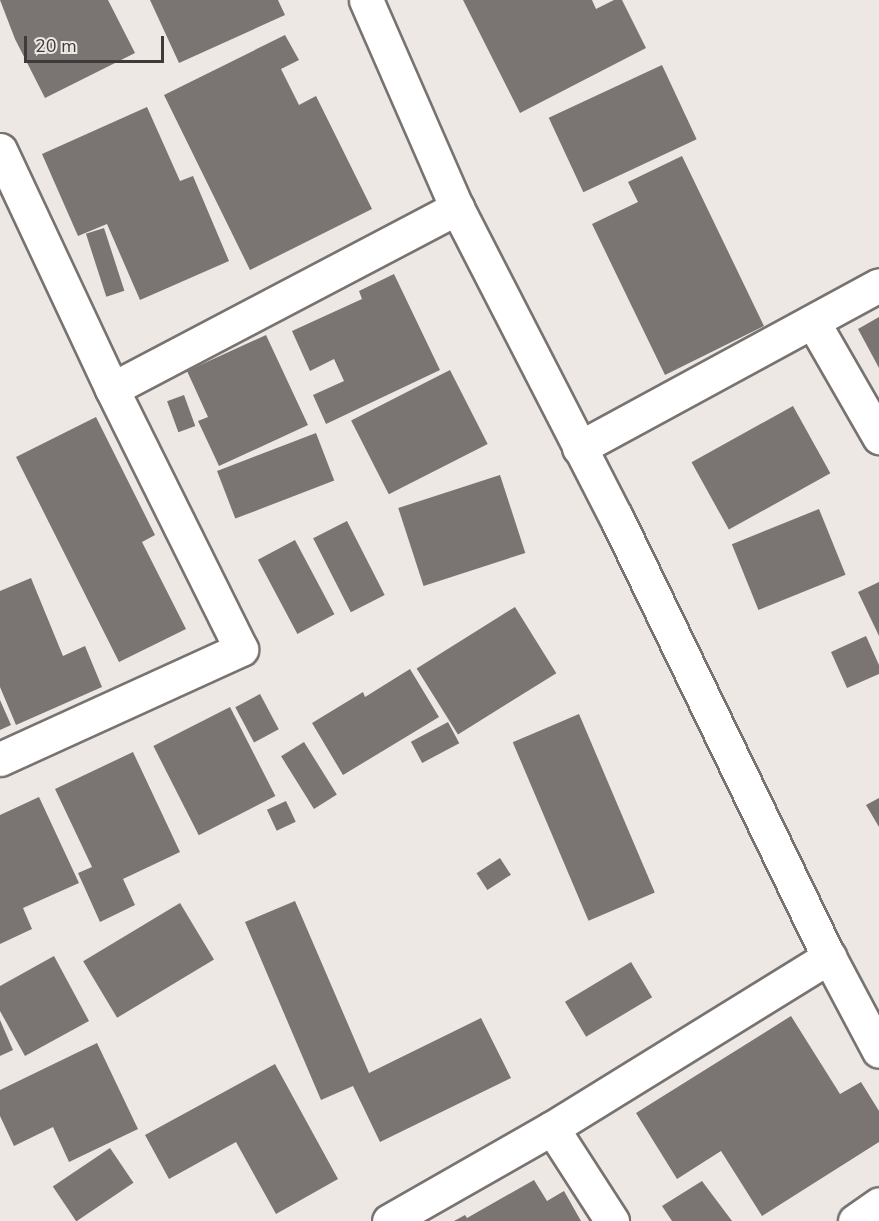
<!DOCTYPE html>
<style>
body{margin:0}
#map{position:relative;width:879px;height:1221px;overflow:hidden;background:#ede8e4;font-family:"Nunito Sans",sans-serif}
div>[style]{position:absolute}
.building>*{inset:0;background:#7a7572;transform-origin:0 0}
.roads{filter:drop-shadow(2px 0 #787370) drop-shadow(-2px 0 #787370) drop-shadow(0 2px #787370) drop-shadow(0 -2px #787370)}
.minor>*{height:33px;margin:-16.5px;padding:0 16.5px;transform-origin:16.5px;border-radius:16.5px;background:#fff}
.secondary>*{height:33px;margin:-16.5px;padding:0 16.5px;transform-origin:16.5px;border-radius:16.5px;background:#fff}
span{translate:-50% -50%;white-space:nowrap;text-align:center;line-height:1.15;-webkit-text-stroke:6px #ede8e4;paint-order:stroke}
.scale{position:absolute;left:24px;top:36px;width:140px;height:27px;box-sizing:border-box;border:3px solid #3e3c3a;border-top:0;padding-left:8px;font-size:18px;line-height:21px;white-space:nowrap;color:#3e3c3a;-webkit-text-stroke:4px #ede8e4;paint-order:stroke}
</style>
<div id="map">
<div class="building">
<div style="clip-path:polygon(0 0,108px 0,135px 53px,45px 98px,15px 39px)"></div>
<div style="clip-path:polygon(150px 0,278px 0,285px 15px,179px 63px)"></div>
<div style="clip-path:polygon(463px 0,592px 0,596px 9px,614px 0,622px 0,646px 48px,520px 113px)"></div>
<div style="clip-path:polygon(285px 35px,299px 60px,281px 69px,299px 105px,316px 96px,372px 209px,250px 270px,164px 95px)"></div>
<div style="left:662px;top:65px;width:82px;height:125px;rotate:65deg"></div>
<div style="clip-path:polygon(147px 107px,180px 181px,193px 176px,229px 261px,140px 300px,107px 224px,78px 236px,42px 154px)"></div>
<div style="clip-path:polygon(682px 156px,764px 326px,665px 375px,592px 224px,638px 202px,628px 182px)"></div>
<div style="left:104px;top:228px;width:66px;height:19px;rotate:72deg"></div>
<div style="clip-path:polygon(394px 274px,440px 370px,326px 424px,313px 395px,344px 381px,334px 359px,310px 371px,292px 331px,362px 299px,359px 291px)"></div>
<div style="clip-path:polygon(879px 317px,879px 368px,858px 329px)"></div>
<div style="clip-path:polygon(266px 335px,308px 425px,219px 466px,198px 421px,208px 417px,187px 371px)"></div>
<div style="left:450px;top:370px;width:83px;height:111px;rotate:63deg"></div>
<div style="left:184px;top:395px;width:33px;height:18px;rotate:70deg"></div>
<div style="left:793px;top:406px;width:77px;height:116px;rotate:61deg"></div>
<div style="clip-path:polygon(96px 417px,155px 535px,142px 542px,186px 629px,119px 662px,16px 457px)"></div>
<div style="left:316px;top:433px;width:51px;height:106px;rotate:69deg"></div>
<div style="left:500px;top:475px;width:82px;height:107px;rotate:72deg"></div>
<div style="left:819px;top:509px;width:71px;height:94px;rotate:68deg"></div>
<div style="left:347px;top:521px;width:83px;height:38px;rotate:63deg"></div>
<div style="left:295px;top:540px;width:84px;height:42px;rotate:62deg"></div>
<div style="clip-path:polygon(31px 578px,63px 656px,85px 646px,102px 687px,16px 725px,0 687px,0 591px)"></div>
<div style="clip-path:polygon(879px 582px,879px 636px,858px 592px)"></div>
<div style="left:515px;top:607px;width:78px;height:116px;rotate:58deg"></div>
<div style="clip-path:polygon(866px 636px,879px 665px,879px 674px,847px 688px,831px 652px)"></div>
<div style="clip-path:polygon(410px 669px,439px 717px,343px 775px,312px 723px,363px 692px,365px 697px)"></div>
<div style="left:260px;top:694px;width:40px;height:28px;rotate:62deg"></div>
<div style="clip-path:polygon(0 700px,11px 725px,0 730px)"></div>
<div style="left:230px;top:707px;width:100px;height:86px;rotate:63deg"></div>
<div style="left:579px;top:714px;width:194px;height:72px;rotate:67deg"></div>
<div style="left:448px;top:722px;width:24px;height:42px;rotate:62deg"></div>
<div style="left:304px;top:742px;width:62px;height:27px;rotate:58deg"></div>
<div style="clip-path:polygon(133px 752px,180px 852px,123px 879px,135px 905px,100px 922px,78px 873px,92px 867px,55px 789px)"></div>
<div style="clip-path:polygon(39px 797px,79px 883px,23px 908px,32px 929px,0 944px,0 815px)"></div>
<div style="clip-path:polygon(879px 798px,879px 827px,866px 805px)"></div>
<div style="left:286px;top:801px;width:23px;height:21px;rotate:65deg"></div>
<div style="left:500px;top:858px;width:20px;height:28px;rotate:57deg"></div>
<div style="clip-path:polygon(295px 901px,369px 1073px,481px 1018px,511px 1078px,380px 1142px,353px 1086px,321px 1100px,245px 922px)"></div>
<div style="left:180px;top:903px;width:66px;height:113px;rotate:59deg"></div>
<div style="clip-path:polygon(54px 956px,89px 1021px,25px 1056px,0 1011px,0 986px)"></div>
<div style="left:631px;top:962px;width:41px;height:77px;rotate:59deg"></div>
<div style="clip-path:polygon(791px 1016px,840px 1094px,861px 1082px,879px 1111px,879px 1142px,762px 1216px,721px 1151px,677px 1179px,636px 1113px)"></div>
<div style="clip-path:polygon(0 1020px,13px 1050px,0 1056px)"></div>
<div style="clip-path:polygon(97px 1043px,138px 1129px,69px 1162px,53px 1127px,14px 1146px,0 1116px,0 1090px)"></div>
<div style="clip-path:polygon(275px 1064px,338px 1179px,276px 1214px,236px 1142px,169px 1179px,145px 1135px)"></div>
<div style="left:110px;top:1148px;width:42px;height:69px;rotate:56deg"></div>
<div style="clip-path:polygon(534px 1180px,547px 1201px,564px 1191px,581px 1221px,454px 1221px,465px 1215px,467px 1218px)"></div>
<div style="clip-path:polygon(702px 1181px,732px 1221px,672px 1221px,662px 1206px)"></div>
</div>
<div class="roads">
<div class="minor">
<div style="left:0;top:150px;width:264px;rotate:64.9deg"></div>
<div style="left:112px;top:389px;width:390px;rotate:-27.7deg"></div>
<div style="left:813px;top:322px;width:133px;rotate:60.1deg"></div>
<div style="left:579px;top:448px;width:341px;rotate:-28.5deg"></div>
<div style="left:0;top:759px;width:265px;rotate:-24.5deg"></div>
<div style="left:241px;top:649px;width:290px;rotate:-116.4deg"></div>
<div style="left:552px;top:1128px;width:111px;rotate:57.2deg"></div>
<div style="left:389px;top:1221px;width:188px;rotate:-29.7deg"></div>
<div style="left:552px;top:1128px;width:326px;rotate:-31.7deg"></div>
<div style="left:855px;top:1221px;width:29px;rotate:-35deg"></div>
</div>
<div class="secondary">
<div style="left:366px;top:0;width:227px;rotate:66.4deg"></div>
<div style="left:457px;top:208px;width:348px;rotate:62.8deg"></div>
<div style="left:616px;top:517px;width:489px;rotate:64.2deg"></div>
<div style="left:829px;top:957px;width:106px;rotate:62deg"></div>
</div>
</div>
<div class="scale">20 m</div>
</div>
